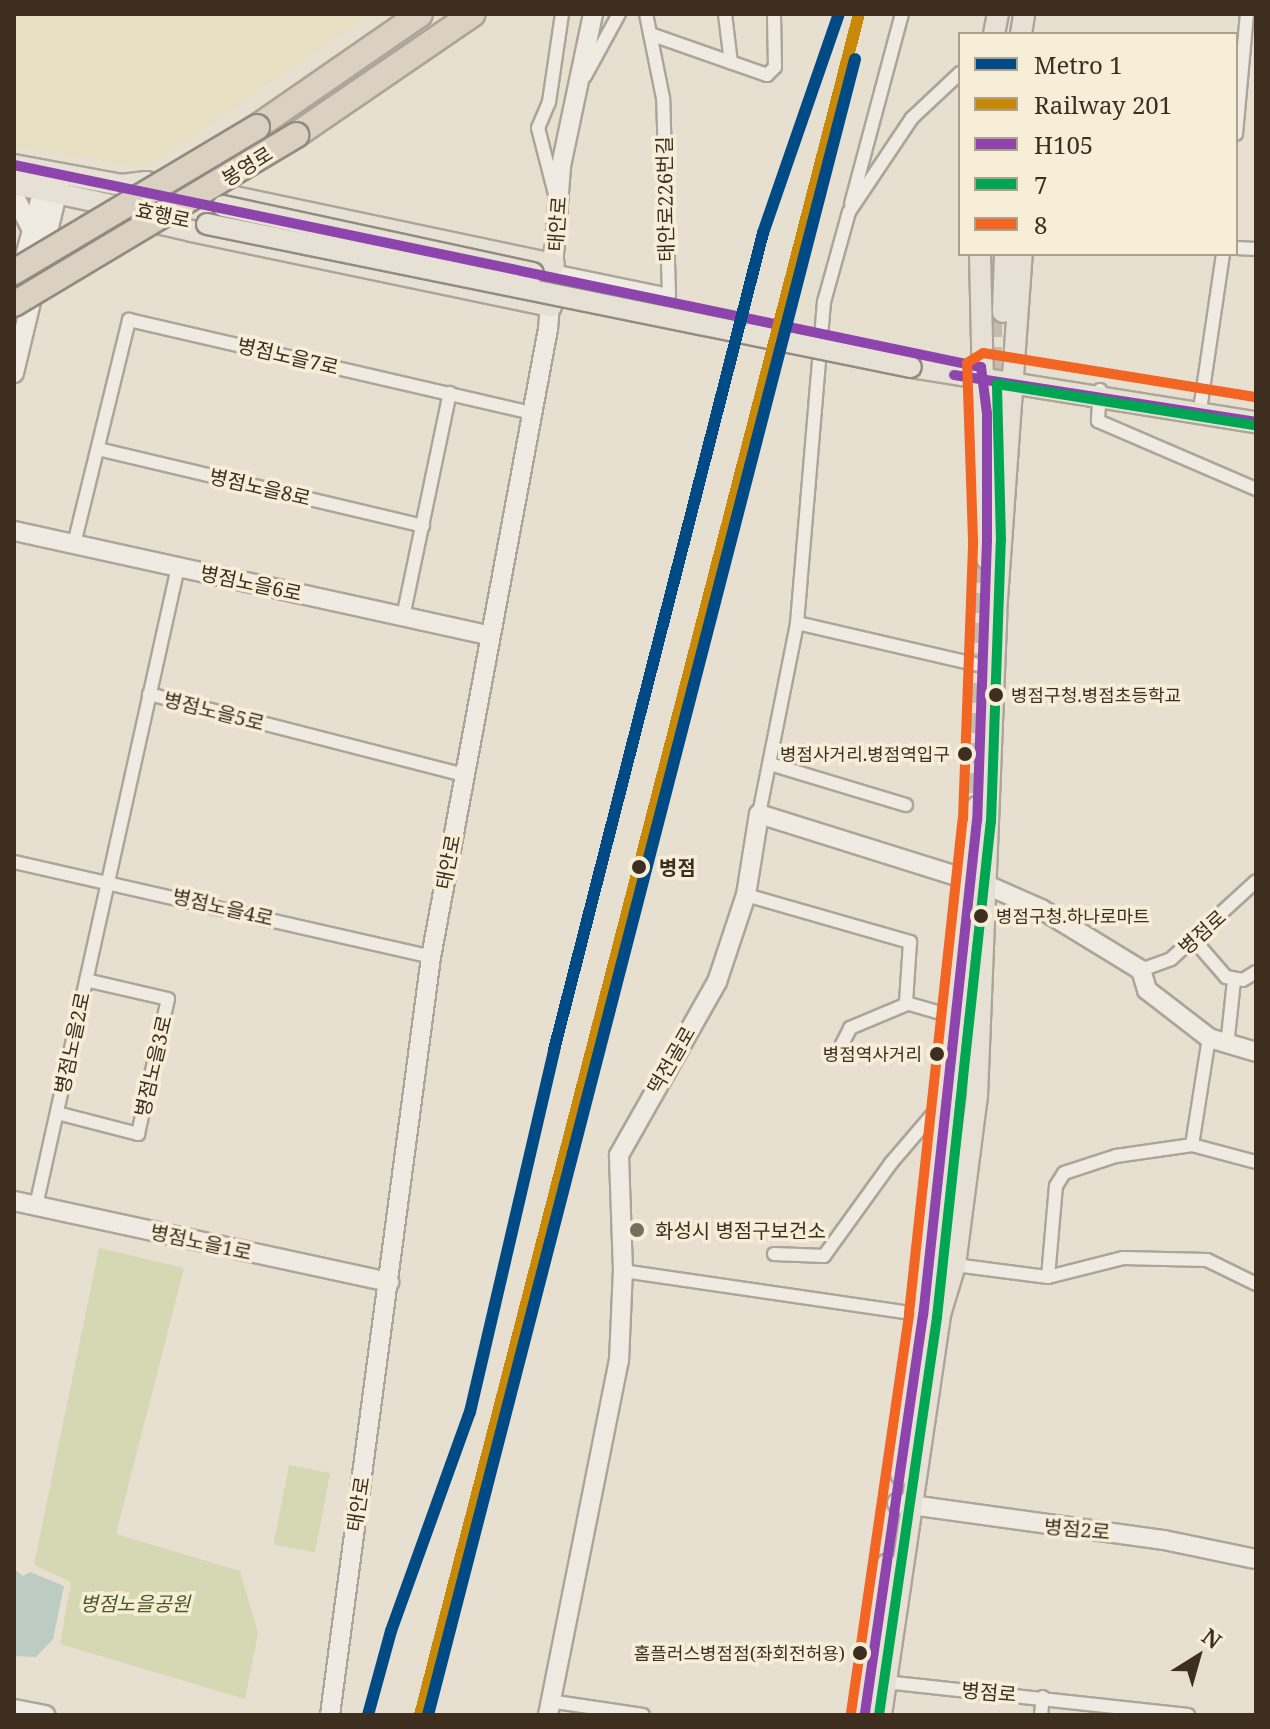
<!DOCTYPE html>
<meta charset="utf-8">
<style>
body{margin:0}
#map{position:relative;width:1270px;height:1729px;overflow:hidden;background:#e7e0d1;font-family:"Noto Serif","Noto Sans KR",serif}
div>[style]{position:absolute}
.farmland>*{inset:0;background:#e6dfc2}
.green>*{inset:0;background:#d6d7b3;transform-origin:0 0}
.water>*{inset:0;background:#bcccc2}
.primary-tunnel>*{height:20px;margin-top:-10px;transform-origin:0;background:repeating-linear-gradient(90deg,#c5bcae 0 20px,transparent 0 30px)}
.roads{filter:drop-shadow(2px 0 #ada599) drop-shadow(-2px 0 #ada599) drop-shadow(0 2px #ada599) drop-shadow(0 -2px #ada599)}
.street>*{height:12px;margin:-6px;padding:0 6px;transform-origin:6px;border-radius:6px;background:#efebe3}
.secondary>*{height:18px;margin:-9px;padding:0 9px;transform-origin:9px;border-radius:9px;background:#efebe3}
.primary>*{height:20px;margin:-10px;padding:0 10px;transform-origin:10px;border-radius:10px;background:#e6e1d4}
.highway>*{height:24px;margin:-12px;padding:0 12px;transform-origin:12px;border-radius:12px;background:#dad1c2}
.bridges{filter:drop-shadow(2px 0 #928b80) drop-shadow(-2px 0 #928b80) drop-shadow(0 2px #928b80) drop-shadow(0 -2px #928b80)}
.primary-bridge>*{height:20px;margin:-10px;padding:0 10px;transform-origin:10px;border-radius:10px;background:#e6e1d4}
.highway-bridge>*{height:24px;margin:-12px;padding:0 12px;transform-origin:12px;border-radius:12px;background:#dad1c2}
.bus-1>*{height:10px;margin:-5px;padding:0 5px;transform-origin:5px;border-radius:5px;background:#8e44ad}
.bus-2>*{height:10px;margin:-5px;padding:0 5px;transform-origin:5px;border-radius:5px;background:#00a651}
.bus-3>*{height:10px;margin:-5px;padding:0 5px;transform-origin:5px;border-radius:5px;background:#f26522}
.rail-1>*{height:12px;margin:-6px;padding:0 6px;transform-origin:6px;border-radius:6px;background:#c88808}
.metro-1>*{height:12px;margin:-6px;padding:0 6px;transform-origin:6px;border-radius:6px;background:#004a85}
.dots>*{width:22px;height:22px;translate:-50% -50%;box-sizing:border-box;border:4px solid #f7eed8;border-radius:50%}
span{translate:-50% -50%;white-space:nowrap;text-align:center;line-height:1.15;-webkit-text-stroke:7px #f7eed8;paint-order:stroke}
.bus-label{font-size:18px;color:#3d2e20}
.left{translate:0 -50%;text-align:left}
.right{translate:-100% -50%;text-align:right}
.street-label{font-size:20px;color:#3d2e20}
.stop-label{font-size:20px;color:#3d2e20;font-weight:700}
.poi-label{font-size:20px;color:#3d2e20}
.park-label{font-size:20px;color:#4d5a26;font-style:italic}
.frame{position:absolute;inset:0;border:16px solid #3d2e20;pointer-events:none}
.legend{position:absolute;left:958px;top:32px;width:280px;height:224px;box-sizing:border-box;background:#f7eed8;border:2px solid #ada18e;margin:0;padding:10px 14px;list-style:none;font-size:24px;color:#3d2e20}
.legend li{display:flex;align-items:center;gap:16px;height:40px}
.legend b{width:40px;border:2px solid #ada18e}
.north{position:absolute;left:1158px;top:1617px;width:80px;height:80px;-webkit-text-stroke:6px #f7eed8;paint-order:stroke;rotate:37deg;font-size:22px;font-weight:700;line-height:32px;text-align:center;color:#3d2e20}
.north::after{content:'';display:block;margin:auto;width:28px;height:36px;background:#3d2e20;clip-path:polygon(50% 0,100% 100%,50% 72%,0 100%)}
</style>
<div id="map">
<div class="farmland">
<div style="clip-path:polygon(14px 14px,369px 14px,146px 168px,14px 146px)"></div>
</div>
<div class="green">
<div style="clip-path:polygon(99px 1248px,184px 1268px,116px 1534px,240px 1571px,258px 1633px,245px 1699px,60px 1644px,71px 1582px,34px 1565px)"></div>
<div style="left:289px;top:1465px;width:42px;height:81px;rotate:11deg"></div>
</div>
<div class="water">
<div style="clip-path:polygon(14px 1569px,23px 1576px,30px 1572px,64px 1586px,53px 1639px,36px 1657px,14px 1656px)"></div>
</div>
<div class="primary-tunnel">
<div style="left:991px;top:367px;width:56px;rotate:-88deg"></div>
<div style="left:995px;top:503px;width:136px;rotate:-87.9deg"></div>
<div style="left:974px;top:823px;width:280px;rotate:-87.8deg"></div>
</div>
<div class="roads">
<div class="street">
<div style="left:725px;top:14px;width:49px;rotate:83deg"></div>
<div style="left:650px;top:34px;width:124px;rotate:19.3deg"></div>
<div style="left:767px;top:75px;width:11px;rotate:-45deg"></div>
<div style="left:775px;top:67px;width:53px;rotate:-91.1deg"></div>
<div style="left:585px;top:76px;width:71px;rotate:-61.3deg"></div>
<div style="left:1236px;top:134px;width:121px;rotate:-84.8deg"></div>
<div style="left:555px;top:194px;width:68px;rotate:-104.4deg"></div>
<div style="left:538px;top:128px;width:28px;rotate:-67deg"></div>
<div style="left:549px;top:102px;width:89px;rotate:-81.6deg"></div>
<div style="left:851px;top:204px;width:197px;rotate:-75deg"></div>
<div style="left:1236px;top:248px;width:20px;rotate:3deg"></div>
<div style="left:553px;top:271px;width:118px;rotate:11.7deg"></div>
<div style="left:669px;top:295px;width:197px;rotate:-91.7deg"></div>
<div style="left:663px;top:98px;width:86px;rotate:-101.4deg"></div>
<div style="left:1100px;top:390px;width:31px;rotate:94deg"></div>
<div style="left:1098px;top:421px;width:172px;rotate:23.3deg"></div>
<div style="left:1201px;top:403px;width:151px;rotate:-81.6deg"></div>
<div style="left:98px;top:449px;width:334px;rotate:13.3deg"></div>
<div style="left:74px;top:544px;width:231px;rotate:-76.2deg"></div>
<div style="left:129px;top:320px;width:414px;rotate:13deg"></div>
<div style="left:403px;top:617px;width:229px;rotate:-78.2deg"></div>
<div style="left:797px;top:623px;width:191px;rotate:13deg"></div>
<div style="left:149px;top:694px;width:325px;rotate:14.4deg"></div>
<div style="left:770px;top:764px;width:142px;rotate:16.8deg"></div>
<div style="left:759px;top:814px;width:195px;rotate:-78.7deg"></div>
<div style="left:797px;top:623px;width:322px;rotate:-85.2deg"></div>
<div style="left:824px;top:302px;width:93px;rotate:-74.5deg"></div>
<div style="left:849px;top:212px;width:113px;rotate:-56.2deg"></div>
<div style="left:912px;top:118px;width:66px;rotate:-43.2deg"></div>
<div style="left:14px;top:862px;width:428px;rotate:12.8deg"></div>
<div style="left:746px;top:895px;width:171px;rotate:16deg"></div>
<div style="left:910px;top:942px;width:61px;rotate:93.8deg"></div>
<div style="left:906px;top:1003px;width:37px;rotate:16deg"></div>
<div style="left:1194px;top:940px;width:49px;rotate:49.1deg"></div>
<div style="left:1226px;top:977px;width:17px;rotate:10deg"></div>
<div style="left:1243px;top:980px;width:15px;rotate:-32deg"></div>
<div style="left:1141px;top:970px;width:32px;rotate:-20deg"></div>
<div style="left:1171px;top:959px;width:115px;rotate:-42.5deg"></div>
<div style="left:1227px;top:1046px;width:65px;rotate:-83.9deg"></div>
<div style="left:837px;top:1054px;width:29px;rotate:-63deg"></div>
<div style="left:850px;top:1028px;width:62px;rotate:-22.8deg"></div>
<div style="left:57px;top:1113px;width:84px;rotate:14.5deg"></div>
<div style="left:138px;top:1134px;width:138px;rotate:-77.5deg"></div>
<div style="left:168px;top:999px;width:84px;rotate:-167deg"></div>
<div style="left:1192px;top:1145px;width:108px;rotate:-81deg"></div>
<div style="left:36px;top:1206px;width:655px;rotate:-77.47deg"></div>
<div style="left:774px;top:1254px;width:50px;rotate:2.3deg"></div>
<div style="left:824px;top:1256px;width:115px;rotate:-54.2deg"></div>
<div style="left:891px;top:1163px;width:83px;rotate:-49.4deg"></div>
<div style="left:955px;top:1265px;width:94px;rotate:7.4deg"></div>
<div style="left:1048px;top:1277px;width:77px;rotate:-14.2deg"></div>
<div style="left:1123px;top:1258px;width:84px;rotate:1.4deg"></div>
<div style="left:1207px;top:1260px;width:55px;rotate:26.1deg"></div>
<div style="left:623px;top:1271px;width:303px;rotate:8.3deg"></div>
<div style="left:1048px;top:1277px;width:91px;rotate:-85deg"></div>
<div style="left:1056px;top:1186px;width:15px;rotate:-58deg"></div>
<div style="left:1064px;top:1173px;width:55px;rotate:-18.1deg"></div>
<div style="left:1116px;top:1156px;width:77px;rotate:-8.2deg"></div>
<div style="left:1192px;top:1145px;width:66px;rotate:14.9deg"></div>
<div style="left:885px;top:1682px;width:305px;rotate:6.2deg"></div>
<div style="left:549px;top:1701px;width:95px;rotate:8.5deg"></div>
<div style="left:1041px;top:1715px;width:18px;rotate:-84deg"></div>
</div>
<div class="secondary">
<div style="left:14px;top:195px;width:37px;rotate:63deg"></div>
<div style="left:14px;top:298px;width:124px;rotate:-75.1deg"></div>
<div style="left:14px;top:373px;width:197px;rotate:-76.5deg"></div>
<div style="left:14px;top:531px;width:485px;rotate:12.4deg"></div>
<div style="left:14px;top:1201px;width:384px;rotate:12.2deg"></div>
<div style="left:897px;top:1503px;width:270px;rotate:7.9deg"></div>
<div style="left:1164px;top:1540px;width:94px;rotate:11.7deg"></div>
<div style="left:14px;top:1709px;width:32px;rotate:11deg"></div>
<div style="left:330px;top:1715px;width:765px;rotate:-82.41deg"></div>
<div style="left:431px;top:957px;width:639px;rotate:-79.45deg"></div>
<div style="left:548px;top:329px;width:164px;rotate:-85.4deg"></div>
<div style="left:561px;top:166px;width:155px;rotate:-78.1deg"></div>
<div style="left:548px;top:1715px;width:361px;rotate:-78.7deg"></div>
<div style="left:619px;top:1361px;width:90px;rotate:-87.5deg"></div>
<div style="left:623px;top:1271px;width:116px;rotate:-92deg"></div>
<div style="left:619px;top:1155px;width:199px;rotate:-60.5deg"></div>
<div style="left:717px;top:982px;width:92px;rotate:-71.6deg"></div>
<div style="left:746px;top:895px;width:82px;rotate:-80.9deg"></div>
<div style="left:759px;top:814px;width:241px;rotate:17.4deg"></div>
<div style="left:989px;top:886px;width:57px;rotate:23.9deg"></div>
<div style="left:1041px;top:909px;width:117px;rotate:31.4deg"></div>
<div style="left:1141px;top:970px;width:21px;rotate:73deg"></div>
<div style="left:1147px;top:990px;width:78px;rotate:37.7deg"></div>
<div style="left:1209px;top:1038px;width:49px;rotate:16.6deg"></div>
</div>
<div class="primary">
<div style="left:994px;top:34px;width:20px;rotate:-79deg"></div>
<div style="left:1021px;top:34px;width:20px;rotate:-81deg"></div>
<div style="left:14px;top:165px;width:121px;rotate:10.5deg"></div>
<div style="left:14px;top:184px;width:120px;rotate:12.1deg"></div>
<div style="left:121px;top:185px;width:25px;rotate:-7deg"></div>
<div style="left:146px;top:182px;width:90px;rotate:9.6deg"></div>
<div style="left:235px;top:197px;width:326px;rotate:11.9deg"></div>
<div style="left:131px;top:209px;width:26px;rotate:31deg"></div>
<div style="left:153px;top:222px;width:39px;rotate:13deg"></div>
<div style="left:191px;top:231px;width:368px;rotate:11.8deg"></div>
<div style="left:980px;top:254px;width:305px;rotate:88.7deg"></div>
<div style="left:1003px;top:312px;width:58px;rotate:-88deg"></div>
<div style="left:911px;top:367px;width:349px;rotate:9.1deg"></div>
<div style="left:925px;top:1295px;width:491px;rotate:-83.9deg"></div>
<div style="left:941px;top:1311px;width:48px;rotate:-73.1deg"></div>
<div style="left:955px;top:1265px;width:170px;rotate:-82.6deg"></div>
<div style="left:977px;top:1096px;width:483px;rotate:-87.7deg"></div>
<div style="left:996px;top:613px;width:360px;rotate:-85.9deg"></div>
<div style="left:901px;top:1474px;width:192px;rotate:-81.9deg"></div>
<div style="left:865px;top:1715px;width:152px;rotate:-81.7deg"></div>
<div style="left:881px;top:1715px;width:408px;rotate:-81.6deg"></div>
<div style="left:941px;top:1311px;width:11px;rotate:-105deg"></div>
</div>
<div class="highway">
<div style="left:257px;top:127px;width:198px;rotate:-34.7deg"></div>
<div style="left:296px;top:135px;width:214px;rotate:-34.4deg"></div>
</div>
</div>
<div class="bridges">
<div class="primary-bridge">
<div style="left:223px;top:206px;width:317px;rotate:12.2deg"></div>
<div style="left:207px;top:224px;width:718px;rotate:11.48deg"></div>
</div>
<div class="highway-bridge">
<div style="left:14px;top:272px;width:283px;rotate:-30.8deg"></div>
<div style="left:14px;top:304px;width:329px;rotate:-30.9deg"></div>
</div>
</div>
<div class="bus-1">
<div style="left:14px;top:165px;width:988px;rotate:11.8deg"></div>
<div style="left:981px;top:367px;width:47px;rotate:82.7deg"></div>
<div style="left:987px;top:414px;width:126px;rotate:90deg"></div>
<div style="left:987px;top:540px;width:280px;rotate:92deg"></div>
<div style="left:977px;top:820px;width:498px;rotate:96.2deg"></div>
<div style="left:923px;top:1315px;width:404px;rotate:98.3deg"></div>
<div style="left:954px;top:375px;width:306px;rotate:8.8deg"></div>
</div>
<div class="bus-2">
<div style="left:879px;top:1715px;width:402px;rotate:-81.7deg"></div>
<div style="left:937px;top:1317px;width:498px;rotate:-83.8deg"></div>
<div style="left:991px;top:822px;width:282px;rotate:-88deg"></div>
<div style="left:1001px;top:540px;width:156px;rotate:-91.5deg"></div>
<div style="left:997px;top:384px;width:260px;rotate:9.1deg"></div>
</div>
<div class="bus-3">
<div style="left:851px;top:1713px;width:404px;rotate:-81.7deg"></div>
<div style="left:909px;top:1313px;width:497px;rotate:-83.8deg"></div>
<div style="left:963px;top:819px;width:279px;rotate:-87.9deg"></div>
<div style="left:973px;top:540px;width:177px;rotate:-91.9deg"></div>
<div style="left:967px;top:363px;width:19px;rotate:-32deg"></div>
<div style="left:983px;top:353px;width:277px;rotate:9.2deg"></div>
</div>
<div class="rail-1">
<div style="left:420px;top:1715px;width:1757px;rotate:-75.53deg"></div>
</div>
<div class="metro-1">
<div style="left:368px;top:1715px;width:87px;rotate:-74.7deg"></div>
<div style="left:391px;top:1631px;width:233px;rotate:-70.2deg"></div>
<div style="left:470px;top:1412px;width:372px;rotate:-76.9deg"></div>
<div style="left:554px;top:1050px;width:843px;rotate:-75.65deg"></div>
<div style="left:763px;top:233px;width:232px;rotate:-70.9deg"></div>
<div style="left:428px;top:1715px;width:1710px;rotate:-75.54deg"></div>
</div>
<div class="dots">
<div style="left:996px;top:695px;background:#3d2e20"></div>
<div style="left:965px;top:754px;background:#3d2e20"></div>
<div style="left:639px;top:867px;background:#3d2e20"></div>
<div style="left:981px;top:916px;background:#3d2e20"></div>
<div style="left:937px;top:1054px;background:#3d2e20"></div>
<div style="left:637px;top:1230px;background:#786c5e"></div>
<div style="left:860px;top:1653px;background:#3d2e20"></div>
</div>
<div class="bus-label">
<span class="left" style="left:1011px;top:695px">병점구청.병점초등학교</span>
<span class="right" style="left:950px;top:754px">병점사거리.병점역입구</span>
<span class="left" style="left:996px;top:916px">병점구청.하나로마트</span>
<span class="right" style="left:922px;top:1054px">병점역사거리</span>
<span class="right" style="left:845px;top:1653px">홈플러스병점점(좌회전허용)</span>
</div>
<div class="street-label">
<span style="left:247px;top:166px;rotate:-32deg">봉영로</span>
<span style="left:665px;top:199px;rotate:-91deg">태안로226번길</span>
<span style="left:163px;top:215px;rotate:12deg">효행로</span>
<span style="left:557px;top:224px;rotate:-86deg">태안로</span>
<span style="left:288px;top:356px;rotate:13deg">병점노을7로</span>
<span style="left:260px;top:487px;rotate:13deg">병점노을8로</span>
<span style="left:251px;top:583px;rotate:12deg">병점노을6로</span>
<span style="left:214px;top:711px;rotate:14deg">병점노을5로</span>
<span style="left:448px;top:862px;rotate:-79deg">태안로</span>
<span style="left:223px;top:907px;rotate:13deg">병점노을4로</span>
<span style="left:1202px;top:932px;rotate:-42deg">병점로</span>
<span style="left:72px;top:1043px;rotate:-78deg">병점노을2로</span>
<span style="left:671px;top:1060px;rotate:-60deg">떡전골로</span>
<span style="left:153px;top:1066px;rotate:-77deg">병점노을3로</span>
<span style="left:201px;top:1242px;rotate:12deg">병점노을1로</span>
<span style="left:358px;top:1504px;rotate:-81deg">태안로</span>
<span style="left:1077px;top:1529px;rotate:5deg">병점2로</span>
<span style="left:989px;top:1692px;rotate:5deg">병점로</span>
</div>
<div class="stop-label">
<span class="left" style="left:659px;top:867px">병점</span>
</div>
<div class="poi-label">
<span class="left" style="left:655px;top:1230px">화성시 병점구보건소</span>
</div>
<div class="park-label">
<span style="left:135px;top:1603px">병점노을공원</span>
</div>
<div class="frame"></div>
<ul class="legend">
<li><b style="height:10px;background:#004a85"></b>Metro 1</li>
<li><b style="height:10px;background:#c88808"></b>Railway 201</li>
<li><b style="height:10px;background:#8e44ad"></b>H105</li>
<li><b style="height:10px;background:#00a651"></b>7</li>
<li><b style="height:10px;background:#f26522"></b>8</li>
</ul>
<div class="north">N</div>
</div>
